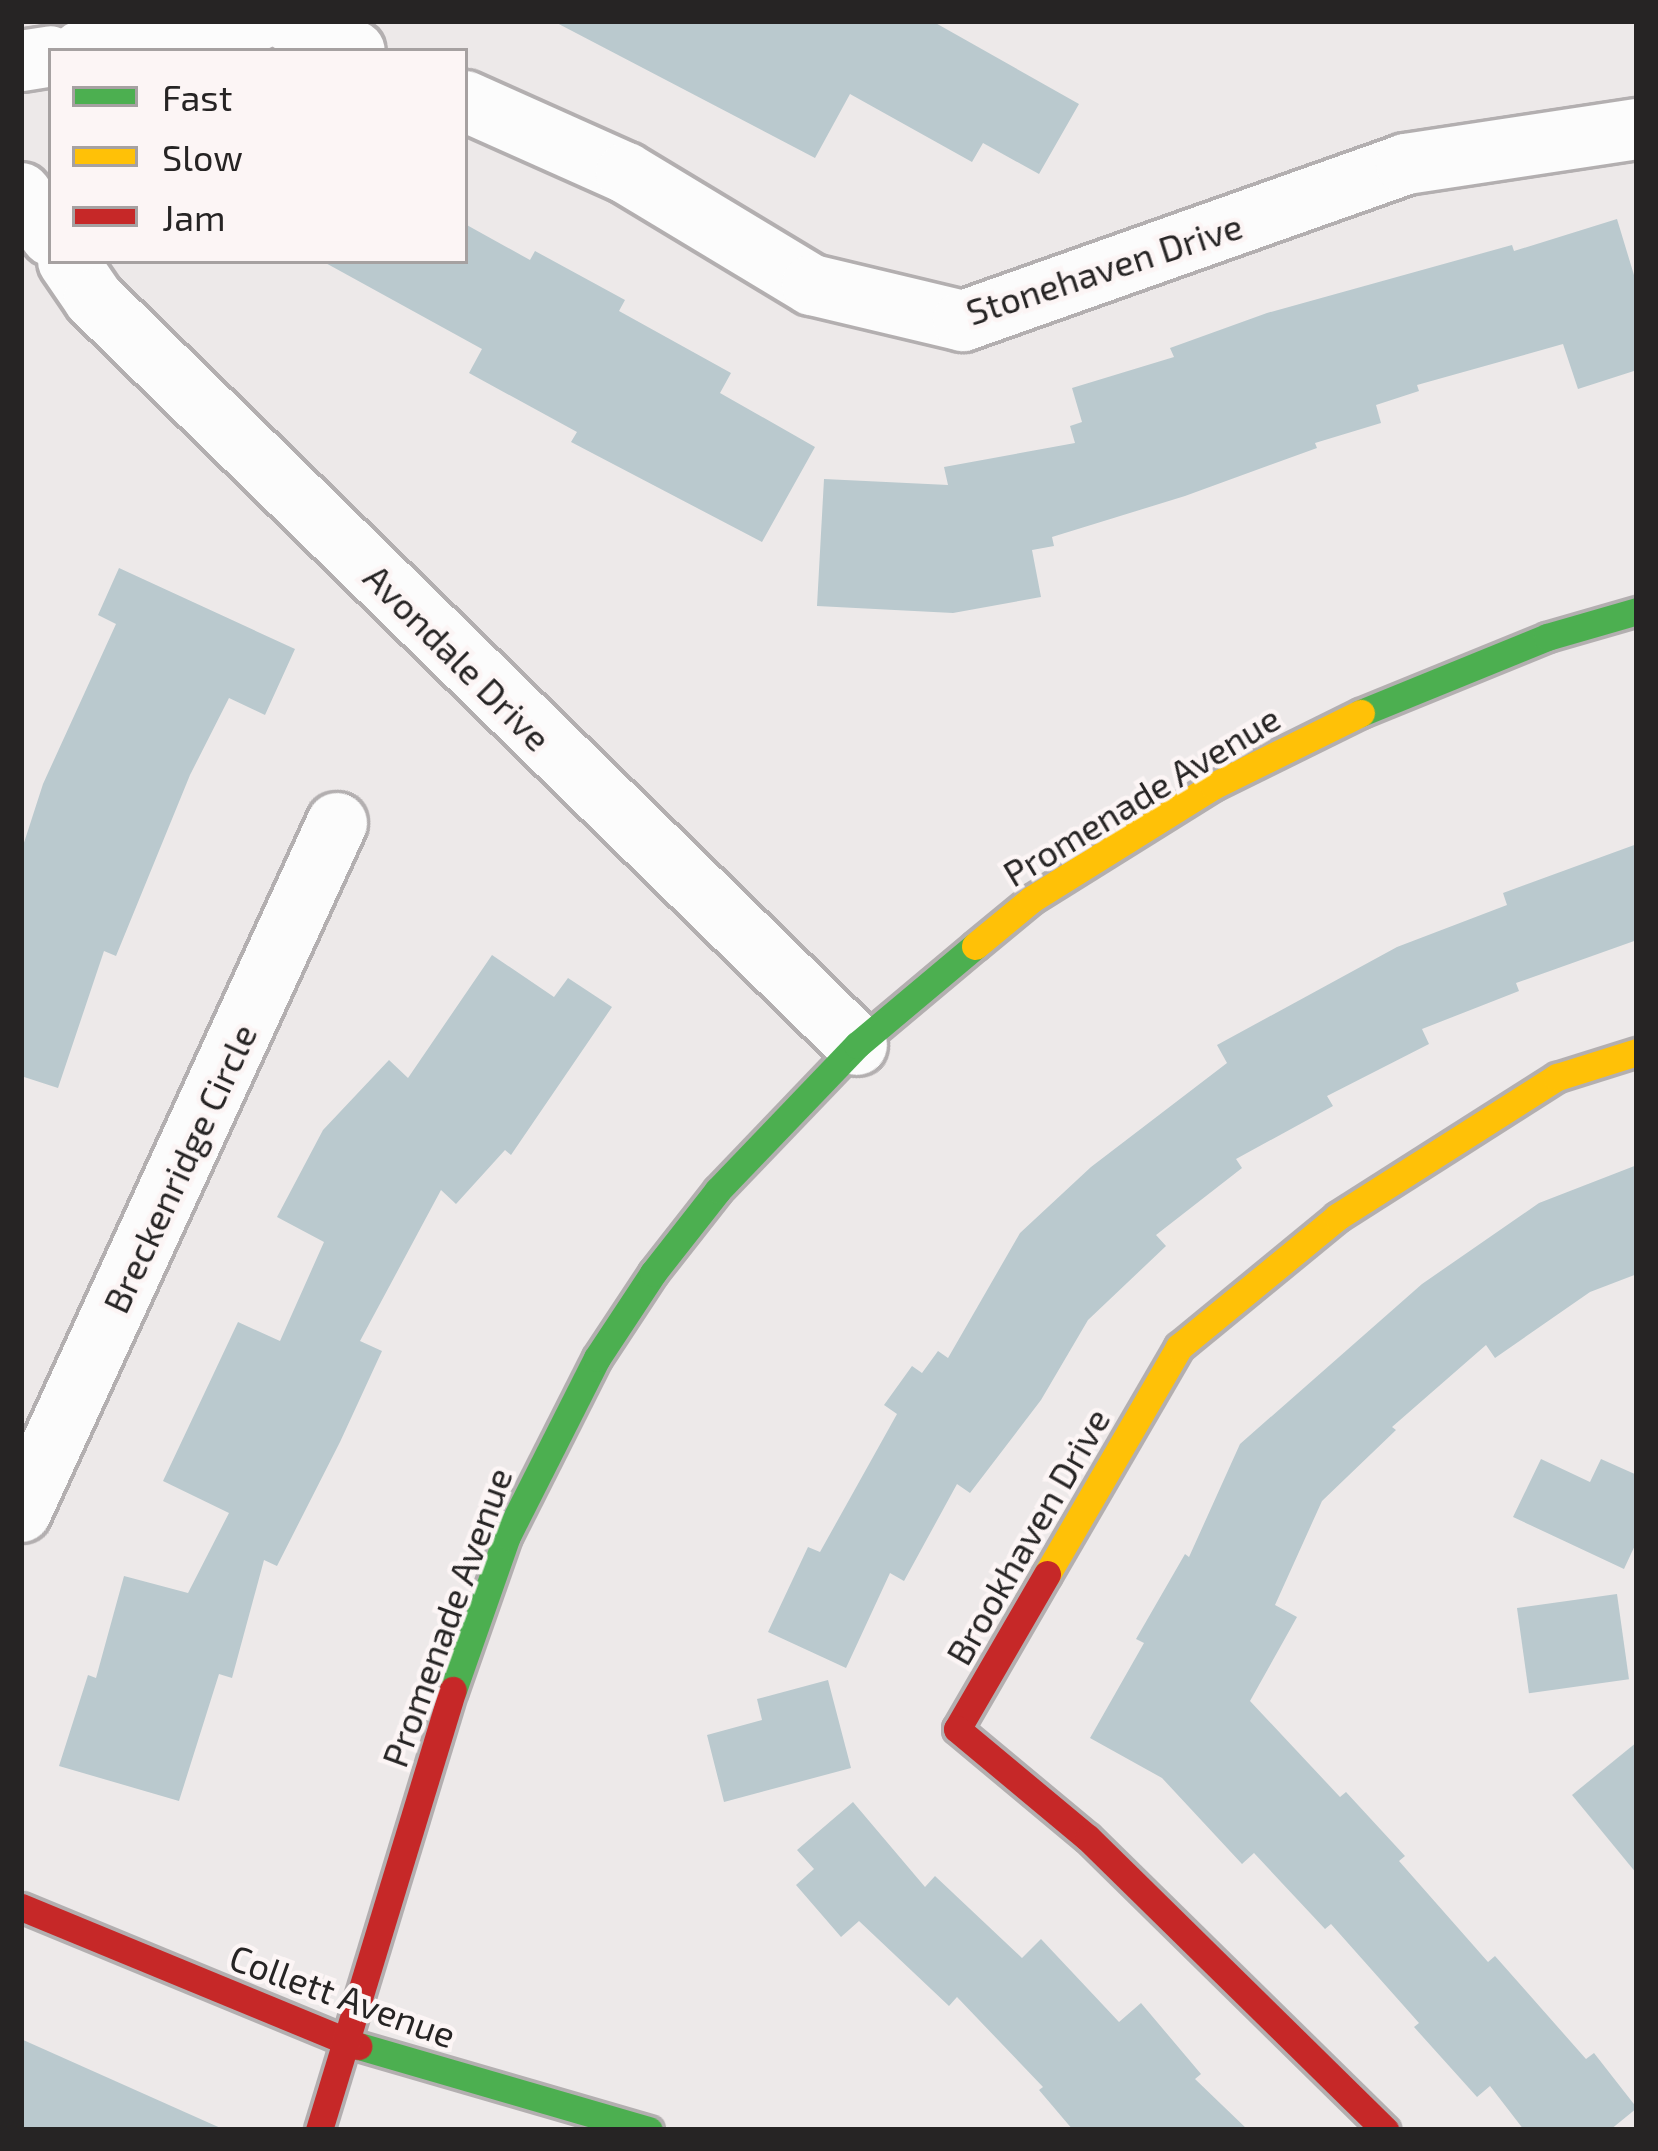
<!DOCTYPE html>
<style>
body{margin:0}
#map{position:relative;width:1658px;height:2151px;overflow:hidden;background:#ede9e9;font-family:"Exo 2",sans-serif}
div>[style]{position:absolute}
.building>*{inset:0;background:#bac9ce;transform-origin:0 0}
.roads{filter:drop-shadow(3px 0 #b3afb0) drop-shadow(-3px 0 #b3afb0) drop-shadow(0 3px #b3afb0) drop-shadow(0 -3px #b3afb0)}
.street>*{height:60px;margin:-30px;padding:0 30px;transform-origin:30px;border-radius:30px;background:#fcfcfc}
.fast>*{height:27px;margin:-13.5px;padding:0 13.5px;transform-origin:13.5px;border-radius:13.5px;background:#4caf50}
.slow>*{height:27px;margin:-13.5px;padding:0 13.5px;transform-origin:13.5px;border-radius:13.5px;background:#ffc107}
.jam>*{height:27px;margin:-13.5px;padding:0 13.5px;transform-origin:13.5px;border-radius:13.5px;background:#c62828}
span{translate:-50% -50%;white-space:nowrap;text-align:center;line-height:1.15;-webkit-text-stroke:9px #fcf5f5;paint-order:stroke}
.street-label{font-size:36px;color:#262424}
.frame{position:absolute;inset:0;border:24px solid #262424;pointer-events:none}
.legend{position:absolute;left:48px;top:48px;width:420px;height:216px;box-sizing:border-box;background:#fcf5f5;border:3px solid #a6a1a1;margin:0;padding:15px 21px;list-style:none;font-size:36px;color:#262424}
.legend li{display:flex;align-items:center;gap:24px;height:60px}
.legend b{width:60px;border:3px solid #a6a1a1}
</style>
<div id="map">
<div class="building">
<div style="clip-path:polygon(553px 21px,932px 21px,1079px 104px,1039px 174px,983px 143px,972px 162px,850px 94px,815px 158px)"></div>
<div style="clip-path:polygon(1617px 219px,1637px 285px,1637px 370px,1578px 389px,1563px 344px,1417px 385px,1419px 391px,1376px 405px,1381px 423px,1315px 443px,1317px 448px,1185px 496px,1052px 537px,1054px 546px,1032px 550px,1041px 597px,953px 613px,817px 606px,824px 479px,948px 485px,944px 467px,1075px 443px,1070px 426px,1082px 422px,1072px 388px,1174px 357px,1170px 348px,1267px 313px,1512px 245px,1514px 251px)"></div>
<div style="clip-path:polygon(465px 224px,530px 260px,535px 251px,625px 300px,619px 311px,731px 373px,720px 393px,815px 447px,762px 542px,571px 442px,577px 432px,469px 373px,482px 349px,322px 261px,465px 261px)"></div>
<div style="clip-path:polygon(119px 568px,295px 649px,265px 715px,229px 698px,190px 775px,116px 956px,104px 951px,58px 1088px,21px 1076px,21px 852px,43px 784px,116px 624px,98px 615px)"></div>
<div style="clip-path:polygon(1637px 844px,1637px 940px,1516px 983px,1519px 991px,1422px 1029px,1429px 1044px,1327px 1096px,1333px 1106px,1236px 1159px,1242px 1168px,1156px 1235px,1166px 1246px,1088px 1320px,1041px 1400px,970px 1493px,957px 1484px,904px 1581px,890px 1573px,846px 1668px,768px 1632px,808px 1547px,820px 1552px,897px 1414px,884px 1405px,912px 1366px,922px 1373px,938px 1351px,948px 1358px,1020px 1233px,1091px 1167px,1227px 1063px,1217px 1045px,1397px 947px,1507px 905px,1503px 893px)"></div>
<div style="clip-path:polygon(492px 955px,554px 997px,568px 978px,612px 1007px,511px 1155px,505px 1150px,456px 1204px,441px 1190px,360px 1341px,382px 1351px,340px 1442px,277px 1566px,264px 1560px,232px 1678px,219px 1674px,179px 1801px,59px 1766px,88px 1675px,96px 1678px,124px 1576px,188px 1593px,229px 1513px,163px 1481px,238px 1322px,280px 1341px,324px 1242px,277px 1217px,323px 1130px,389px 1060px,408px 1078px)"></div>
<div style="clip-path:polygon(1637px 1165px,1637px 1274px,1590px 1292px,1495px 1358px,1486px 1345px,1392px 1427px,1396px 1430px,1322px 1501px,1275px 1605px,1297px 1617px,1250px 1701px,1340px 1797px,1346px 1792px,1405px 1856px,1399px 1861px,1488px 1962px,1495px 1956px,1586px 2059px,1594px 2053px,1637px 2108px,1610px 2130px,1524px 2130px,1490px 2086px,1477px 2097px,1414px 2027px,1419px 2023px,1331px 1924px,1325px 1929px,1254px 1853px,1242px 1864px,1162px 1778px,1090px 1738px,1144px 1643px,1136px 1639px,1185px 1554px,1189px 1557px,1240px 1444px,1422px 1284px,1539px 1203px)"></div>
<div style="clip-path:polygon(1541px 1459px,1590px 1482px,1601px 1459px,1637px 1475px,1637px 1541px,1624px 1569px,1513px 1517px)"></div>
<div style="left:1617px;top:1594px;width:86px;height:101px;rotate:82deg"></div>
<div style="clip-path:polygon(828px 1680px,851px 1768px,724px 1802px,707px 1735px,762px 1720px,757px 1699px)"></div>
<div style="clip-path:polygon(1637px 1742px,1637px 1874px,1572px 1795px)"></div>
<div style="clip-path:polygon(853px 1802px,925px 1887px,935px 1876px,1022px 1958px,1041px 1939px,1119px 2022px,1141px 2003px,1201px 2074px,1195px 2079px,1248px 2130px,1073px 2130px,1039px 2090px,1043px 2087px,957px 1997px,949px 2006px,859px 1921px,841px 1937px,796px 1885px,814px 1869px,797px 1850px)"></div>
<div style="clip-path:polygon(21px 2039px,225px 2130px,21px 2130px)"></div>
</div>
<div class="roads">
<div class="street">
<div style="left:288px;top:21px;width:73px;rotate:24.1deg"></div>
<div style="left:81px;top:51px;width:178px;rotate:-9.7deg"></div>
<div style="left:21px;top:61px;width:30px;rotate:-9deg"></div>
<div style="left:465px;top:101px;width:176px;rotate:24.1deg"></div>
<div style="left:626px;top:173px;width:217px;rotate:31.1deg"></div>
<div style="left:812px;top:285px;width:155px;rotate:13.4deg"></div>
<div style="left:963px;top:321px;width:470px;rotate:-19.5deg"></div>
<div style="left:1406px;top:164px;width:234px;rotate:-8.6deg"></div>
<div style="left:21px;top:193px;width:52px;rotate:55.1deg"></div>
<div style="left:68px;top:261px;width:46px;rotate:55.6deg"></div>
<div style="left:94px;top:299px;width:1067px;rotate:44.35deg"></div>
<div style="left:21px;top:1512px;width:758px;rotate:-65.36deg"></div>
</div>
<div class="fast">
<div style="left:1361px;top:713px;width:201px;rotate:-22.2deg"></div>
<div style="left:1547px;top:637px;width:94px;rotate:-16.1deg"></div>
<div style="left:453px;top:1690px;width:163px;rotate:-70.7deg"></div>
<div style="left:507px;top:1536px;width:199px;rotate:-63.2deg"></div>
<div style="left:597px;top:1358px;width:102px;rotate:-56.6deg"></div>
<div style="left:653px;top:1273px;width:105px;rotate:-51.9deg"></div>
<div style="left:718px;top:1190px;width:201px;rotate:-46.2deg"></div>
<div style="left:857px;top:1045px;width:154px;rotate:-40deg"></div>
<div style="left:359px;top:2046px;width:302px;rotate:16.2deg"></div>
</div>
<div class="slow">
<div style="left:975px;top:946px;width:74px;rotate:-39.5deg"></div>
<div style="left:1032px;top:899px;width:213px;rotate:-32deg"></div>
<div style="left:1213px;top:786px;width:165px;rotate:-26.3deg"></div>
<div style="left:1047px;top:1574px;width:263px;rotate:-59.8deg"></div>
<div style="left:1179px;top:1347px;width:205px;rotate:-39.4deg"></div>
<div style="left:1337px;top:1217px;width:261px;rotate:-32.5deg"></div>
<div style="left:1557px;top:1077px;width:84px;rotate:-17.4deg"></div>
</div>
<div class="jam">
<div style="left:1047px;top:1574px;width:179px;rotate:120.1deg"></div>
<div style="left:957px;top:1729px;width:170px;rotate:39.8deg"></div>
<div style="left:1088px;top:1838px;width:417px;rotate:44.5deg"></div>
<div style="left:21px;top:1907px;width:365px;rotate:22.4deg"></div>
<div style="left:319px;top:2130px;width:460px;rotate:-73.1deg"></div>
</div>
</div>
<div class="street-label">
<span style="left:1104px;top:268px;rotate:-18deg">Stonehaven Drive</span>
<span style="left:458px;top:657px;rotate:45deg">Avondale Drive</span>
<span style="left:1141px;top:795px;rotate:-31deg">Promenade Avenue</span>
<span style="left:179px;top:1168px;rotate:-65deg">Breckenridge Circle</span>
<span style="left:1027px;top:1536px;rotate:-60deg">Brookhaven Drive</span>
<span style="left:446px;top:1617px;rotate:-70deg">Promenade Avenue</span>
<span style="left:343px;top:1995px;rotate:20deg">Collett Avenue</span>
</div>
<div class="frame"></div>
<ul class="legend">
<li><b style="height:15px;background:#4caf50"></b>Fast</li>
<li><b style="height:15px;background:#ffc107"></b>Slow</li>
<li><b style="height:15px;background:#c62828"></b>Jam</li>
</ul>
</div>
